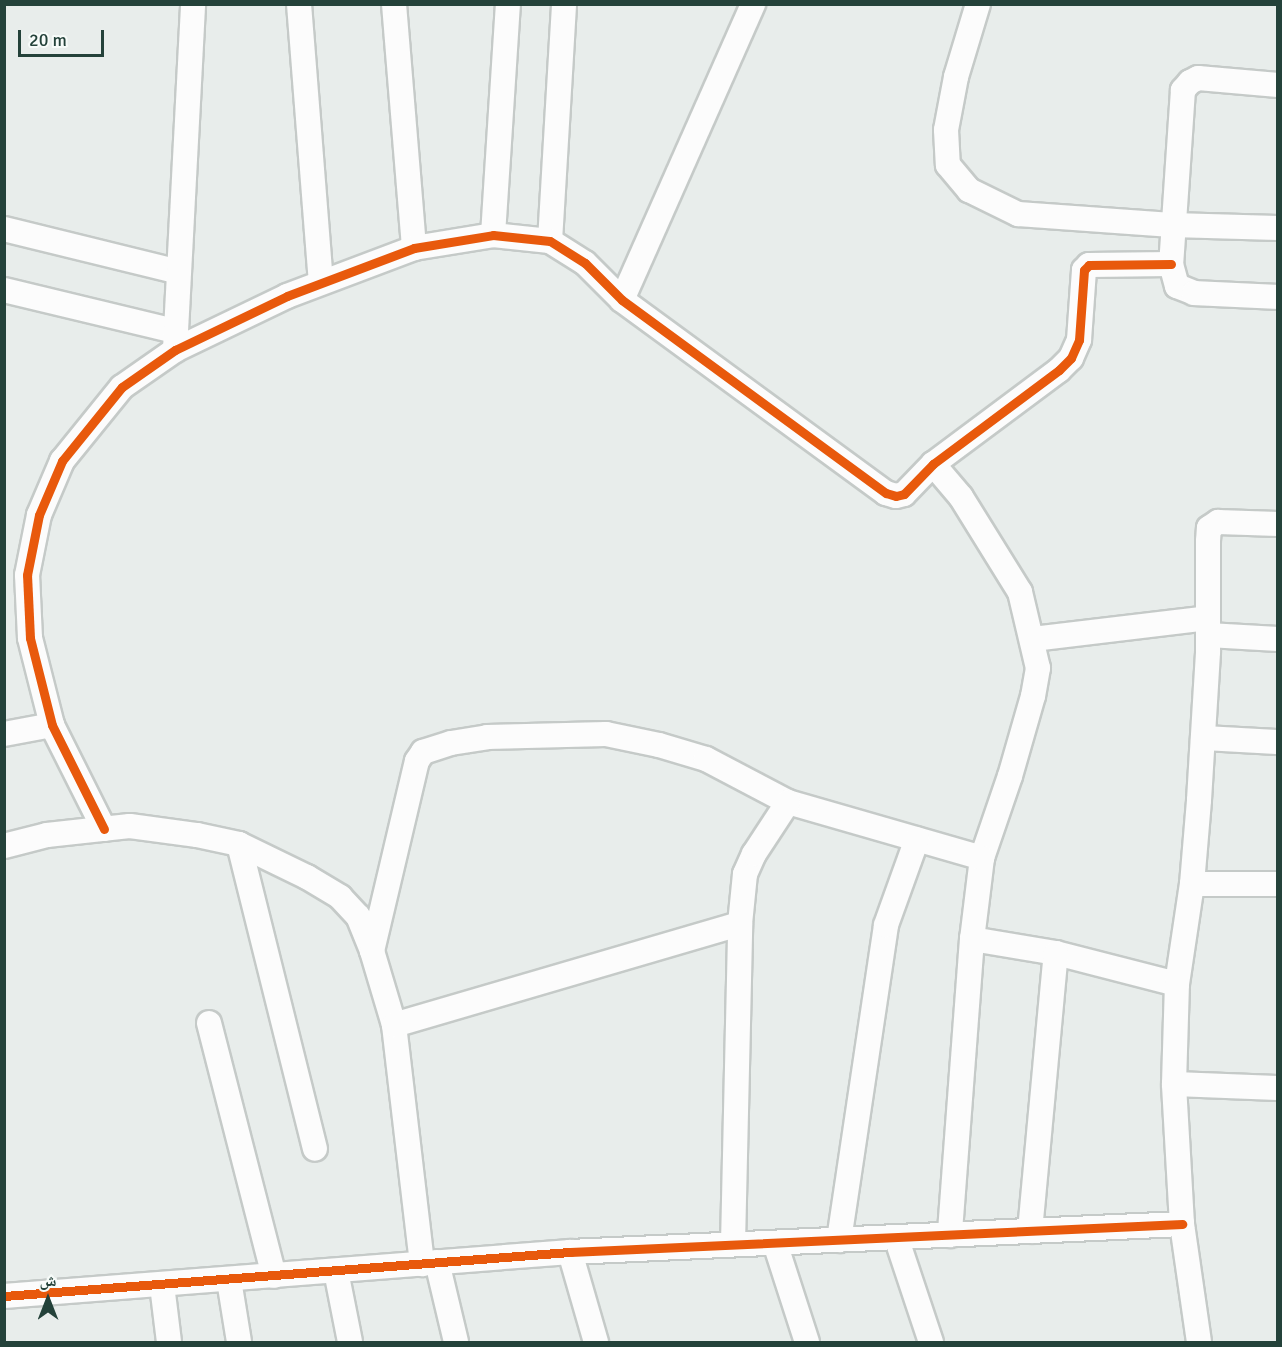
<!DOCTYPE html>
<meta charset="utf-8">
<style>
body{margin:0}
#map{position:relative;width:1282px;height:1347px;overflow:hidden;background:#e8edeb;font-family:Signika,"Noto Naskh Arabic",sans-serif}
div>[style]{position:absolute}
.roads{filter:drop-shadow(2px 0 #c5cac8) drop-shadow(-2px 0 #c5cac8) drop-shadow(0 2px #c5cac8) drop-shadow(0 -2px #c5cac8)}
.minor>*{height:24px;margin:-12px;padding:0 12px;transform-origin:12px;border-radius:12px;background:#fcfcfc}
.cycleway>*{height:9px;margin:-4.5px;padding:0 4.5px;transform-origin:4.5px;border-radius:4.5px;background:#e8590c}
span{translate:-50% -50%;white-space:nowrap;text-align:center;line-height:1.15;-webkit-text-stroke:4.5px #f7fbf9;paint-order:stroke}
.frame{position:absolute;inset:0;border:6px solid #24423a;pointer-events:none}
.north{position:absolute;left:18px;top:1269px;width:60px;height:60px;-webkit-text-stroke:4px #f7fbf9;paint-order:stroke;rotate:0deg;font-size:16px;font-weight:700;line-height:24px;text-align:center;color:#24423a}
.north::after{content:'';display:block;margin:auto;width:21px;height:27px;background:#24423a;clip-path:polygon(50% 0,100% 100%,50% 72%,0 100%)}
.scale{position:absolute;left:18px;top:30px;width:86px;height:27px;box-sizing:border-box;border:3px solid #24423a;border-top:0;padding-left:8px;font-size:18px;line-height:21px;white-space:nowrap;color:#24423a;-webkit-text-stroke:4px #f7fbf9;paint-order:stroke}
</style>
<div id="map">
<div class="roads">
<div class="minor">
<div style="left:299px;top:4px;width:279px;rotate:85.5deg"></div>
<div style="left:394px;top:4px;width:245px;rotate:85.3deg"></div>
<div style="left:978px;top:4px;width:76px;rotate:106.8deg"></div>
<div style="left:956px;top:77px;width:54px;rotate:100.7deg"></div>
<div style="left:946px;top:130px;width:35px;rotate:87deg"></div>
<div style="left:948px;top:165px;width:33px;rotate:50deg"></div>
<div style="left:969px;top:190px;width:55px;rotate:26.1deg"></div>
<div style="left:1018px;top:214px;width:154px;rotate:4.1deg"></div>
<div style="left:1172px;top:225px;width:106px;rotate:1.6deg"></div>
<div style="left:1278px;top:85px;width:80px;rotate:-175deg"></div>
<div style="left:1198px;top:78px;width:9px;rotate:153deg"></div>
<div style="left:1190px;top:82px;width:11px;rotate:131deg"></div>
<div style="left:1183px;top:90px;width:174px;rotate:93.9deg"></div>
<div style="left:1171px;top:264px;width:23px;rotate:75deg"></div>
<div style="left:1177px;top:286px;width:18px;rotate:22deg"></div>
<div style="left:1194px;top:293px;width:84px;rotate:2.7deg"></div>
<div style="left:4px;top:229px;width:180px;rotate:13.8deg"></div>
<div style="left:493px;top:235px;width:231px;rotate:-86.3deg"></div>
<div style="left:550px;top:241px;width:237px;rotate:-86.6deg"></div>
<div style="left:4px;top:290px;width:176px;rotate:13.5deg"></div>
<div style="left:622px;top:300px;width:324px;rotate:-66.1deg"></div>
<div style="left:175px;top:350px;width:346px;rotate:-87deg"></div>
<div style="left:933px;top:464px;width:43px;rotate:49.7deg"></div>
<div style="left:961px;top:497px;width:112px;rotate:58.2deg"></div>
<div style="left:1020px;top:592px;width:78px;rotate:76.7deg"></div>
<div style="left:1038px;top:668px;width:28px;rotate:100deg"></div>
<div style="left:1033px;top:696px;width:83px;rotate:106deg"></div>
<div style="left:1010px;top:776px;width:87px;rotate:108.9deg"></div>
<div style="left:982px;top:858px;width:82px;rotate:97deg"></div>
<div style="left:972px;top:939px;width:297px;rotate:94.3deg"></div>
<div style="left:1208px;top:635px;width:70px;rotate:3.3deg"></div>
<div style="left:1033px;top:639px;width:176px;rotate:-6.8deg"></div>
<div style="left:4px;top:734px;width:49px;rotate:-10.6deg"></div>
<div style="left:1203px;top:738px;width:75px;rotate:3.1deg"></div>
<div style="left:104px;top:829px;width:116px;rotate:-116.6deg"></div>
<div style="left:52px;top:725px;width:90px;rotate:-104.2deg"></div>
<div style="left:30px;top:638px;width:63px;rotate:-92.7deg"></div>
<div style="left:27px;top:575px;width:61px;rotate:-78.7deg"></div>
<div style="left:39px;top:515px;width:59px;rotate:-66.9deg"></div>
<div style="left:62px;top:461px;width:95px;rotate:-51deg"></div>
<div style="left:122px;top:387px;width:65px;rotate:-34.9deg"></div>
<div style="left:175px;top:350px;width:124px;rotate:-25.7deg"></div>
<div style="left:287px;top:296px;width:136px;rotate:-20.7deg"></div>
<div style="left:414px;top:248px;width:80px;rotate:-9.3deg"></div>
<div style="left:493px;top:235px;width:57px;rotate:6deg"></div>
<div style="left:550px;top:241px;width:41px;rotate:32.2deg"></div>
<div style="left:585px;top:263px;width:52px;rotate:45deg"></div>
<div style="left:622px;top:300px;width:327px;rotate:36.2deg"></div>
<div style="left:886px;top:493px;width:10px;rotate:17deg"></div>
<div style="left:896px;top:496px;width:8px;rotate:-14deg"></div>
<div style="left:904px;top:494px;width:42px;rotate:-46deg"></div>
<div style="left:933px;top:464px;width:157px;rotate:-36.7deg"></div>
<div style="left:1059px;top:370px;width:17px;rotate:-45deg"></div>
<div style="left:1071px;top:358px;width:20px;rotate:-66deg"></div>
<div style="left:1079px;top:340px;width:70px;rotate:-85.9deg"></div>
<div style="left:1084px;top:270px;width:7px;rotate:-45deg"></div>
<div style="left:1089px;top:265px;width:82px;rotate:-0.7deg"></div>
<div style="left:239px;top:844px;width:314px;rotate:76deg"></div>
<div style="left:4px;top:846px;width:44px;rotate:-14.3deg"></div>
<div style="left:47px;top:835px;width:83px;rotate:-6.2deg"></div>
<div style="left:130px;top:826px;width:68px;rotate:7.7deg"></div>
<div style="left:197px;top:835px;width:43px;rotate:12.1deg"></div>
<div style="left:239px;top:844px;width:76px;rotate:25.9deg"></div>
<div style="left:307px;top:877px;width:39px;rotate:31deg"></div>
<div style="left:340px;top:897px;width:26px;rotate:47deg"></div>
<div style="left:358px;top:916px;width:38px;rotate:68deg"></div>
<div style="left:372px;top:951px;width:77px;rotate:73.4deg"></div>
<div style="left:394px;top:1025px;width:241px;rotate:83.3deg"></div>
<div style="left:1192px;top:884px;width:86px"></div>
<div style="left:972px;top:939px;width:85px;rotate:9.5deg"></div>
<div style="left:1056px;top:953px;width:125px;rotate:14.4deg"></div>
<div style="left:372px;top:951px;width:195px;rotate:-76.7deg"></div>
<div style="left:417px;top:761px;width:11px;rotate:-56deg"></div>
<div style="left:423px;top:752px;width:29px;rotate:-18deg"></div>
<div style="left:451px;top:743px;width:36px;rotate:-9deg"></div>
<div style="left:487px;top:737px;width:119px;rotate:-1.4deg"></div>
<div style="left:606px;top:734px;width:54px;rotate:11.7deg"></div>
<div style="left:659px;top:745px;width:49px;rotate:16.6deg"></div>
<div style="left:706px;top:759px;width:93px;rotate:27.7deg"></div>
<div style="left:788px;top:802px;width:202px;rotate:16.1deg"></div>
<div style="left:209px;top:1023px;width:261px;rotate:75.6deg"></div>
<div style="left:394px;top:1025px;width:360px;rotate:-16.3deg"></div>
<div style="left:1174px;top:1084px;width:104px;rotate:2.2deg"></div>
<div style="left:1030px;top:1231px;width:279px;rotate:-84.7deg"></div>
<div style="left:896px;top:1237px;width:111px;rotate:71.6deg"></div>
<div style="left:839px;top:1240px;width:318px;rotate:-81.5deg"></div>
<div style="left:886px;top:925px;width:91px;rotate:-70.2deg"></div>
<div style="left:775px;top:1243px;width:104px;rotate:72.1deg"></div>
<div style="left:733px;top:1244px;width:320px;rotate:-88.7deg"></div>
<div style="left:740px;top:924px;width:50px;rotate:-84.3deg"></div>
<div style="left:745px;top:874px;width:22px;rotate:-66deg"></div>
<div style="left:754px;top:854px;width:62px;rotate:-56.8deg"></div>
<div style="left:570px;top:1252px;width:94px;rotate:73.9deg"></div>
<div style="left:437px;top:1262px;width:82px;rotate:76.6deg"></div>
<div style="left:336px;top:1271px;width:72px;rotate:78.8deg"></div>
<div style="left:229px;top:1280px;width:63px;rotate:80.8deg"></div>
<div style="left:162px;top:1285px;width:57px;rotate:83deg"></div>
<div style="left:4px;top:1296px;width:568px;rotate:-4.45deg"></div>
<div style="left:570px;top:1252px;width:613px;rotate:-2.62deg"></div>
<div style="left:1199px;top:1342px;width:119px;rotate:-98.2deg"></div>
<div style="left:1182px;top:1224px;width:140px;rotate:-93.3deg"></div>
<div style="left:1174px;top:1084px;width:100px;rotate:-88.3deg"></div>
<div style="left:1177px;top:984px;width:101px;rotate:-81.5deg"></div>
<div style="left:1192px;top:884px;width:84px;rotate:-85.2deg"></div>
<div style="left:1199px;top:800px;width:149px;rotate:-86.5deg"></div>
<div style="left:1208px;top:651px;width:110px;rotate:-90deg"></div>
<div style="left:1208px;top:541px;width:13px;rotate:-86deg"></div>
<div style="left:1209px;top:528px;width:11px;rotate:-34deg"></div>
<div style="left:1218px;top:522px;width:60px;rotate:1.9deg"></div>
</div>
</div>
<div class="cycleway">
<div style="left:104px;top:829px;width:116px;rotate:-116.6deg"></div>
<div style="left:52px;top:725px;width:90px;rotate:-104.2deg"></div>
<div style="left:30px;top:638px;width:63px;rotate:-92.7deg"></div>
<div style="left:27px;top:575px;width:61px;rotate:-78.7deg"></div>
<div style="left:39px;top:515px;width:59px;rotate:-66.9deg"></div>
<div style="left:62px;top:461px;width:95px;rotate:-51deg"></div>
<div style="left:122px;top:387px;width:65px;rotate:-34.9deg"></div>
<div style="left:175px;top:350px;width:124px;rotate:-25.7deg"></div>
<div style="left:287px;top:296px;width:136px;rotate:-20.7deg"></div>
<div style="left:414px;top:248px;width:80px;rotate:-9.3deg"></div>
<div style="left:493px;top:235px;width:57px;rotate:6deg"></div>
<div style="left:550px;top:241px;width:41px;rotate:32.2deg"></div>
<div style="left:585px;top:263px;width:52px;rotate:45deg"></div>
<div style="left:622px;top:300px;width:327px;rotate:36.2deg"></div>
<div style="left:886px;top:493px;width:10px;rotate:17deg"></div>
<div style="left:896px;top:496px;width:8px;rotate:-14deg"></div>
<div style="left:904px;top:494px;width:42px;rotate:-46deg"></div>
<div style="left:933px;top:464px;width:157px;rotate:-36.7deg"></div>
<div style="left:1059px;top:370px;width:17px;rotate:-45deg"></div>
<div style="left:1071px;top:358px;width:20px;rotate:-66deg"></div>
<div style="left:1079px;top:340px;width:70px;rotate:-85.9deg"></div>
<div style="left:1084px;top:270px;width:7px;rotate:-45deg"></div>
<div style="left:1089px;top:265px;width:82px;rotate:-0.7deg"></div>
<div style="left:4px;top:1296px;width:568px;rotate:-4.45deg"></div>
<div style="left:570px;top:1252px;width:613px;rotate:-2.62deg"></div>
</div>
<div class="frame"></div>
<div class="north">ش</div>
<div class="scale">20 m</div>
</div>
